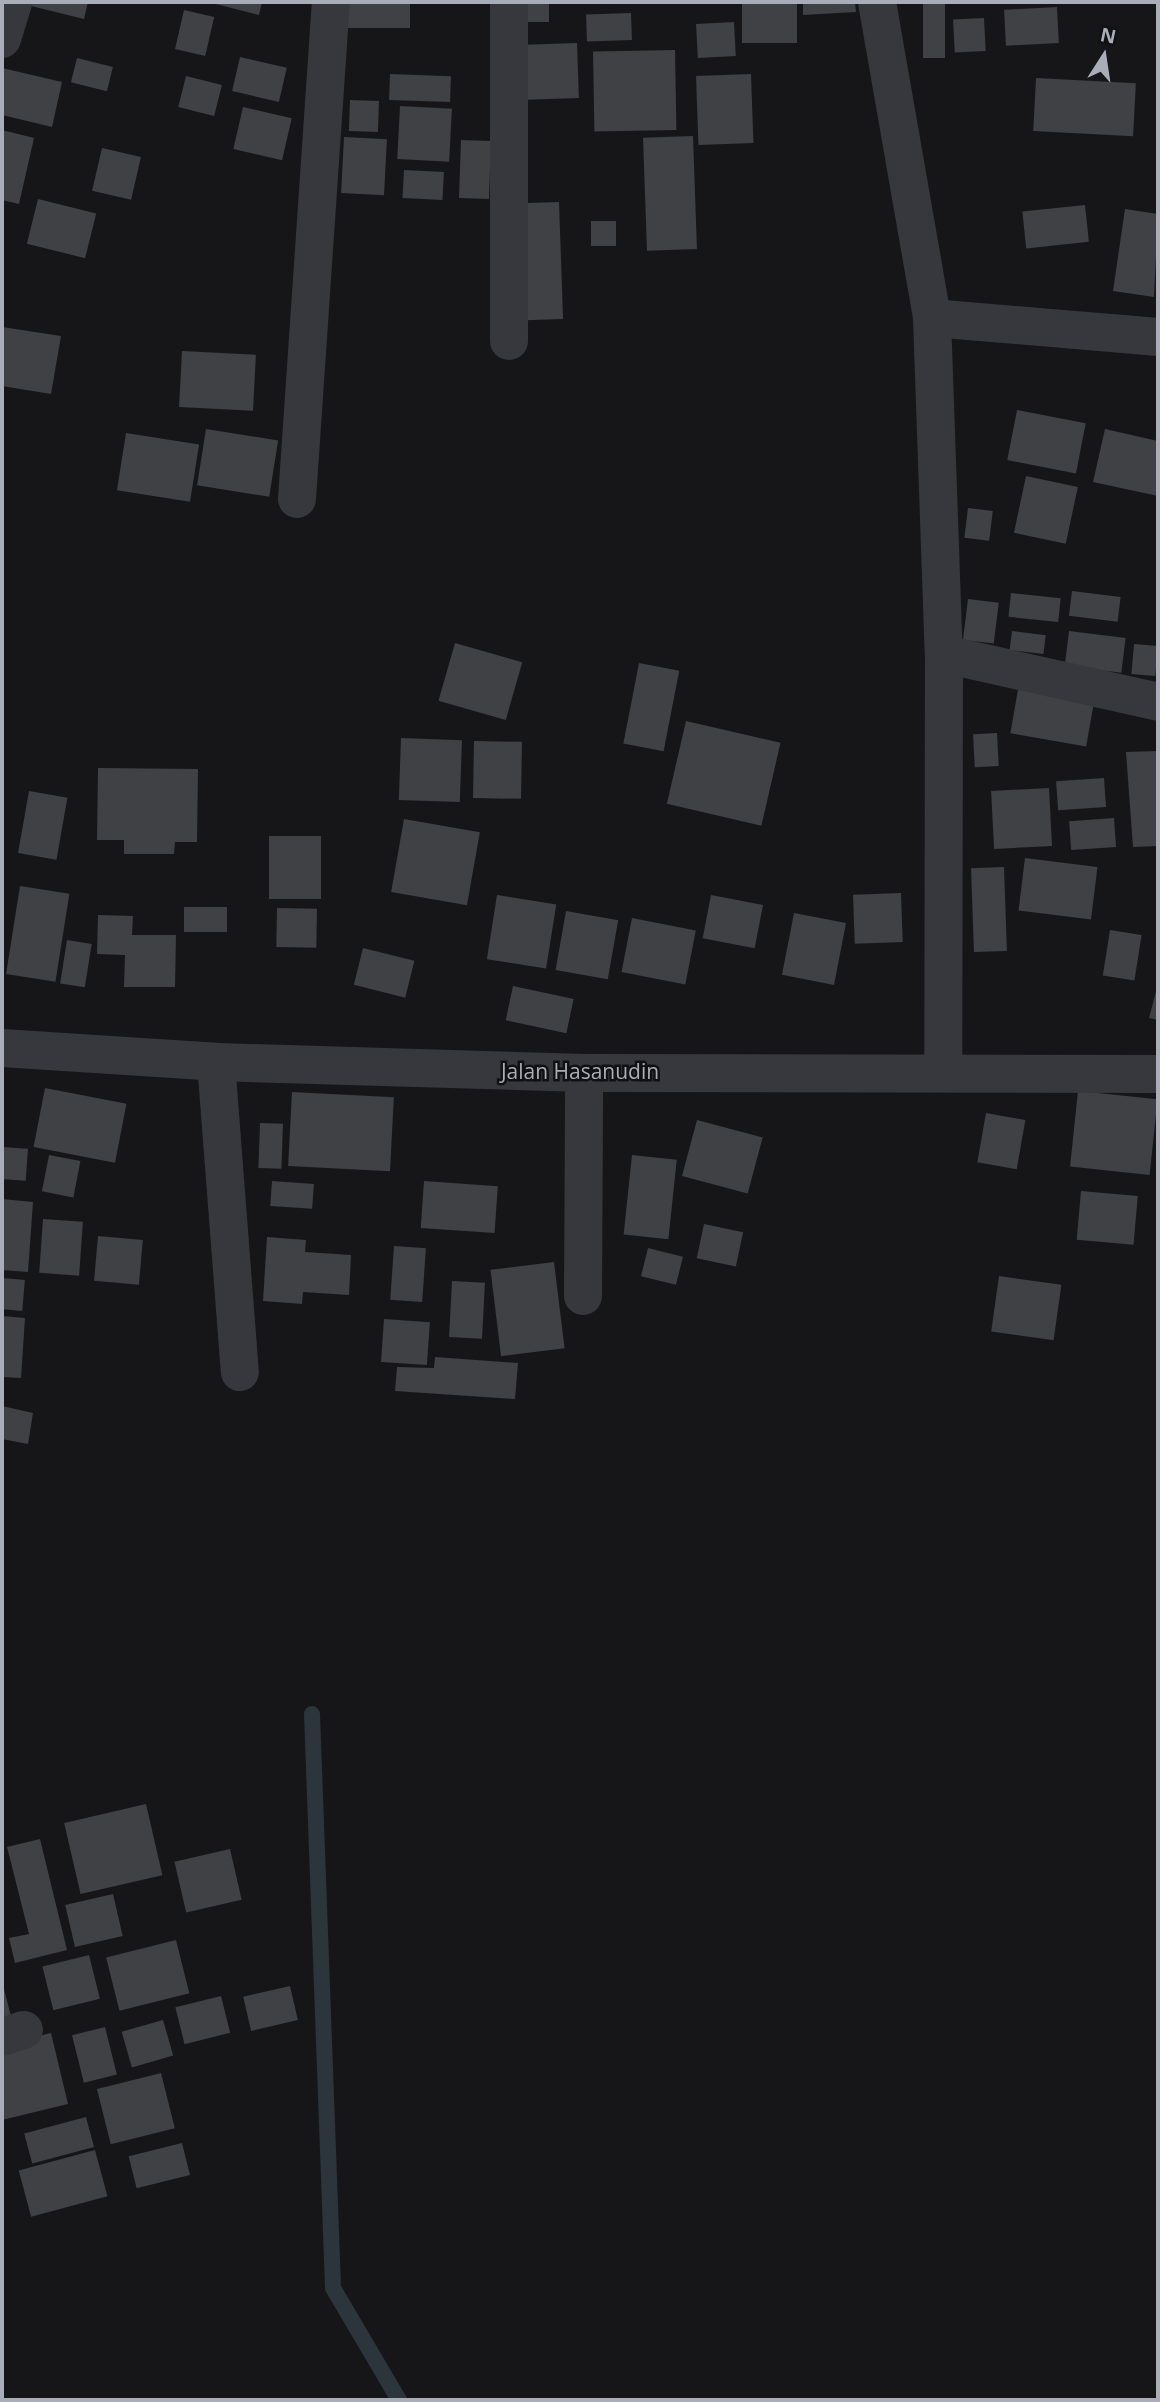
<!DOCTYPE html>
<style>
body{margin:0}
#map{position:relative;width:1160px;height:2402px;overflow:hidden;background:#161618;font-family:"Open Sans",sans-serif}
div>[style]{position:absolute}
.stream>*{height:16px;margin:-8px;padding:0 8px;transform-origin:8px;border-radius:8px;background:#2c353c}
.building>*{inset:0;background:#404145;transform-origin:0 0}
.minor>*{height:38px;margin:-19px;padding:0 19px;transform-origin:19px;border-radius:19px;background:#37383d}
span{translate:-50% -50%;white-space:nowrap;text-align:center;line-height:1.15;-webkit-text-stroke:5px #111113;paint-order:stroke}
.street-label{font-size:21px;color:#a8adb8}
.frame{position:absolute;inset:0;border:4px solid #a8adb8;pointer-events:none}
.north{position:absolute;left:1069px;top:21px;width:70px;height:70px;-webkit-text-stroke:5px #111113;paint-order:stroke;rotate:12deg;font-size:19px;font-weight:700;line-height:28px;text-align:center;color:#a8adb8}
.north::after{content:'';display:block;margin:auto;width:24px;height:32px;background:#a8adb8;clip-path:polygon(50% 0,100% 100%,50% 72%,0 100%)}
</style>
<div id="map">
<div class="stream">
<div style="left:312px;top:1714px;width:574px;rotate:87.9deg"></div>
<div style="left:333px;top:2288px;width:130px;rotate:59.5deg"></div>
</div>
<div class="building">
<div style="clip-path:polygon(15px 2px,88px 2px,84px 19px)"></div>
<div style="clip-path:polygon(208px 2px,262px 2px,259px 15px)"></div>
<div style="left:348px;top:2px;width:62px;height:26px"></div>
<div style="left:516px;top:2px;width:33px;height:20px"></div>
<div style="left:742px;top:2px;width:55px;height:41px"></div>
<div style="clip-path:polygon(803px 2px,855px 2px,856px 12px,803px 15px)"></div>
<div style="left:923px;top:2px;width:22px;height:56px"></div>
<div style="left:1057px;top:7px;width:36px;height:53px;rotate:87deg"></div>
<div style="left:184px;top:10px;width:31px;height:40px;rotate:13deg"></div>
<div style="left:631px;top:13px;width:27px;height:45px;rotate:88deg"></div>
<div style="left:984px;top:18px;width:33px;height:31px;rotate:87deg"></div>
<div style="left:734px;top:22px;width:34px;height:38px;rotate:87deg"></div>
<div style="left:577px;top:43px;width:55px;height:59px;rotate:88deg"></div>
<div style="left:675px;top:50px;width:80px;height:82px;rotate:89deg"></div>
<div style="left:240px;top:57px;width:48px;height:35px;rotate:13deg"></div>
<div style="left:77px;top:58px;width:37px;height:25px;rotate:14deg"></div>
<div style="clip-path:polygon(2px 68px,62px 82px,52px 127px,2px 115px)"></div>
<div style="left:390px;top:74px;width:61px;height:26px;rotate:2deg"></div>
<div style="left:751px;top:74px;width:69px;height:55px;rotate:88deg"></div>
<div style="left:186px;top:76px;width:37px;height:32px;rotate:14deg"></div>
<div style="left:1036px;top:78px;width:100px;height:53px;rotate:3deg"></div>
<div style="left:350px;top:100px;width:29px;height:31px;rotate:2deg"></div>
<div style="left:400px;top:106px;width:52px;height:53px;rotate:3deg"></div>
<div style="left:243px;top:107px;width:50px;height:43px;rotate:13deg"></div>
<div style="clip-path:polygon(2px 130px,34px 138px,19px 204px,2px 200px)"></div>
<div style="left:693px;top:136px;width:113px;height:50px;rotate:88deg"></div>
<div style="left:344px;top:137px;width:43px;height:56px;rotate:3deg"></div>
<div style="left:461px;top:140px;width:30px;height:58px;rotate:2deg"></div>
<div style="left:102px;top:148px;width:40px;height:44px;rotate:13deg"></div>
<div style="left:404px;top:170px;width:40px;height:28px;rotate:3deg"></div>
<div style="left:38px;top:199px;width:60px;height:46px;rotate:14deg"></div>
<div style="left:559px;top:202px;width:117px;height:45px;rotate:88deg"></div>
<div style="left:1085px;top:205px;width:37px;height:63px;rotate:84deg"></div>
<div style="clip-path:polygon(1125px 209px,1158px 214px,1154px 297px,1113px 291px)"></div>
<div style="left:591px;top:221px;width:25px;height:25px"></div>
<div style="clip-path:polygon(2px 327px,61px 336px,51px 394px,2px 386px)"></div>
<div style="left:182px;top:351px;width:74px;height:56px;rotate:3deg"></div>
<div style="left:1017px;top:410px;width:70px;height:51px;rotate:11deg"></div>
<div style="left:206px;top:429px;width:73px;height:57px;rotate:9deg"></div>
<div style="clip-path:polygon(1105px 429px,1158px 441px,1158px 496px,1093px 482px)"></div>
<div style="left:126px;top:433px;width:74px;height:58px;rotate:9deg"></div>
<div style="left:1026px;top:476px;width:53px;height:58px;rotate:12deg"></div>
<div style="left:968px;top:508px;width:25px;height:30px;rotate:7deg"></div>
<div style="left:1072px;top:591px;width:49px;height:25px;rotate:7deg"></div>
<div style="left:1011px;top:593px;width:50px;height:24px;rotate:6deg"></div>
<div style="left:968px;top:599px;width:31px;height:41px;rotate:7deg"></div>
<div style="left:1012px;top:631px;width:34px;height:19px;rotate:7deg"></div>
<div style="left:1069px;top:631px;width:57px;height:35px;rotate:7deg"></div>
<div style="left:455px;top:643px;width:70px;height:60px;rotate:16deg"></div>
<div style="left:1134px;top:644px;width:24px;height:30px;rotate:5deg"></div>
<div style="left:639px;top:663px;width:41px;height:82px;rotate:11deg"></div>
<div style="left:1019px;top:684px;width:77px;height:50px;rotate:10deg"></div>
<div style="left:686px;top:721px;width:97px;height:85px;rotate:13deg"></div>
<div style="left:997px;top:733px;width:33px;height:24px;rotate:87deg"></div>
<div style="left:401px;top:738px;width:61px;height:62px;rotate:2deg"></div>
<div style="left:474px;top:741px;width:48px;height:57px;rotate:1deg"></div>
<div style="clip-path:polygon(1158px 751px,1158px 846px,1133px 847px,1126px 752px)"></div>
<div style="clip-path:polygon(98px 768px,198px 769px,197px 842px,175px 842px,174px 854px,124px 854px,124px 840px,97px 840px)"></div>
<div style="left:1104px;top:778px;width:29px;height:48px;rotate:86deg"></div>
<div style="left:1049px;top:788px;width:58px;height:58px;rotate:87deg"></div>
<div style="left:29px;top:791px;width:39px;height:63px;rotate:10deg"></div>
<div style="left:1114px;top:818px;width:29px;height:45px;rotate:86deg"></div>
<div style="left:404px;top:819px;width:77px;height:74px;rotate:10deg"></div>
<div style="left:269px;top:836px;width:52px;height:63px"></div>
<div style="left:1025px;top:858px;width:73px;height:53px;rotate:7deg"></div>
<div style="left:1004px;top:867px;width:84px;height:33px;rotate:88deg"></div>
<div style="left:20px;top:886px;width:50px;height:89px;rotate:9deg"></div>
<div style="left:901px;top:893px;width:49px;height:48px;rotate:88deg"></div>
<div style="left:497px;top:895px;width:60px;height:65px;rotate:9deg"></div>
<div style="left:711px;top:895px;width:53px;height:44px;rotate:11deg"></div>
<div style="left:184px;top:907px;width:43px;height:25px"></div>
<div style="left:277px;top:908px;width:40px;height:39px;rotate:1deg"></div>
<div style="left:566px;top:911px;width:53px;height:60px;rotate:10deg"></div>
<div style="left:794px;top:913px;width:53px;height:63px;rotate:11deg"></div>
<div style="clip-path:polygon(98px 915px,133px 916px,132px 935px,176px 935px,175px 987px,124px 987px,125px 955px,97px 954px)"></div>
<div style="left:632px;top:918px;width:65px;height:55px;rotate:11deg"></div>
<div style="left:1110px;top:930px;width:32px;height:46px;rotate:9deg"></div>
<div style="left:67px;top:940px;width:25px;height:44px;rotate:9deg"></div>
<div style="left:363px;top:948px;width:53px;height:38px;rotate:14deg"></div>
<div style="clip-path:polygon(1158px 984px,1158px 1020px,1149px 1018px)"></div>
<div style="left:513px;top:986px;width:62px;height:35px;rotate:12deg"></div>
<div style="left:45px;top:1088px;width:83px;height:60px;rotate:11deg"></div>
<div style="left:1078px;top:1091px;width:80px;height:76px;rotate:6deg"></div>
<div style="left:292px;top:1092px;width:102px;height:74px;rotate:3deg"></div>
<div style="left:986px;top:1113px;width:40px;height:50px;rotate:10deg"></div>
<div style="left:697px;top:1120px;width:68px;height:58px;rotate:15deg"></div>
<div style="left:260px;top:1123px;width:23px;height:45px;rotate:2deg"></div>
<div style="left:2px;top:1147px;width:26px;height:32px;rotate:4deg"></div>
<div style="left:49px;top:1155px;width:32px;height:37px;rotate:11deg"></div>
<div style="left:632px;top:1155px;width:45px;height:80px;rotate:6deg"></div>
<div style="left:272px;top:1181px;width:42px;height:25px;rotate:4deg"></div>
<div style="left:424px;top:1181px;width:74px;height:47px;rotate:4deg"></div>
<div style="left:1081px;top:1191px;width:57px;height:49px;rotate:5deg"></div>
<div style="clip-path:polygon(2px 1199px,33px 1202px,28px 1272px,2px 1270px)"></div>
<div style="left:43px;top:1219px;width:40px;height:54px;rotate:4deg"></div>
<div style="left:704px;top:1224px;width:40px;height:35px;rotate:12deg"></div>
<div style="left:98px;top:1236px;width:45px;height:45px;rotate:5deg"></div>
<div style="clip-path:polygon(267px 1237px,306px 1240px,305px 1252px,351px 1255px,349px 1295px,303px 1292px,302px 1304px,263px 1301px)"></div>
<div style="left:394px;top:1246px;width:32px;height:54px;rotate:4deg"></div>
<div style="left:648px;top:1248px;width:36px;height:29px;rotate:14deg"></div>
<div style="left:554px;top:1262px;width:87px;height:64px;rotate:83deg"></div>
<div style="left:999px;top:1276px;width:63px;height:56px;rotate:8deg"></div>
<div style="left:2px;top:1278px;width:23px;height:31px;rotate:5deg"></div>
<div style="left:452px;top:1281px;width:33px;height:56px;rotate:3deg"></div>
<div style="clip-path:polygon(2px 1316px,25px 1318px,21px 1378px,2px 1377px)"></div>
<div style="left:384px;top:1319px;width:46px;height:43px;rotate:4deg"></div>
<div style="clip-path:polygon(435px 1357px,518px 1363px,515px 1399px,395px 1391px,397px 1367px,434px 1368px)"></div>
<div style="clip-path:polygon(2px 1406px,33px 1413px,28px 1444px,2px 1439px)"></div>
<div style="left:146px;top:1804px;width:73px;height:84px;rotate:77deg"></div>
<div style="clip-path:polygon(40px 1839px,67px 1950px,15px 1963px,9px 1938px,29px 1934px,7px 1847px)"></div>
<div style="left:230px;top:1849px;width:52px;height:57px;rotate:77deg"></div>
<div style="left:113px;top:1894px;width:43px;height:49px;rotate:77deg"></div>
<div style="left:176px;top:1940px;width:55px;height:72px;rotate:76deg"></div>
<div style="left:89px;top:1955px;width:45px;height:48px;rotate:76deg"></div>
<div style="clip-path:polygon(2px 1981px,14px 2028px,2px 2031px)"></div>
<div style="left:290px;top:1986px;width:35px;height:48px;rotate:77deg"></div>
<div style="left:221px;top:1996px;width:38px;height:47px;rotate:76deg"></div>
<div style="left:163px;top:2020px;width:37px;height:43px;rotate:74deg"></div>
<div style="left:105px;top:2027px;width:49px;height:34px;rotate:76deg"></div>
<div style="clip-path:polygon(51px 2033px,68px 2104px,2px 2120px,2px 2045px)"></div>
<div style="left:161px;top:2073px;width:57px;height:66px;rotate:76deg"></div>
<div style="left:86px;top:2117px;width:31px;height:64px;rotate:75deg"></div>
<div style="left:182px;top:2143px;width:33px;height:55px;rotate:76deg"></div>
<div style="left:95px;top:2150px;width:48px;height:79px;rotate:75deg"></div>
</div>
<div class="minor">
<div style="left:877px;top:2px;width:321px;rotate:80.1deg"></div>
<div style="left:932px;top:318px;width:336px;rotate:88deg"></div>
<div style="left:944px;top:654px;width:418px;rotate:90.1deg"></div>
<div style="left:2px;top:39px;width:39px;rotate:-73deg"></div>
<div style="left:932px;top:318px;width:227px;rotate:4.8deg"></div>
<div style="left:509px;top:341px;width:339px;rotate:-90deg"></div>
<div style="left:297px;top:499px;width:498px;rotate:-86.1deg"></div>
<div style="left:944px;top:654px;width:219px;rotate:12.6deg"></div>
<div style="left:2px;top:1048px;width:214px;rotate:3.7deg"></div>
<div style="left:216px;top:1062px;width:368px;rotate:1.7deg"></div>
<div style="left:584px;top:1073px;width:574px;rotate:0.1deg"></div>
<div style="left:216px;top:1062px;width:311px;rotate:85.6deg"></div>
<div style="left:583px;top:1296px;width:223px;rotate:-89.7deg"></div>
<div style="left:2px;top:2037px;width:23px;rotate:-18deg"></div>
</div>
<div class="street-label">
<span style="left:580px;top:1071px">Jalan Hasanudin</span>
</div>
<div class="frame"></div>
<div class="north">N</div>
</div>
